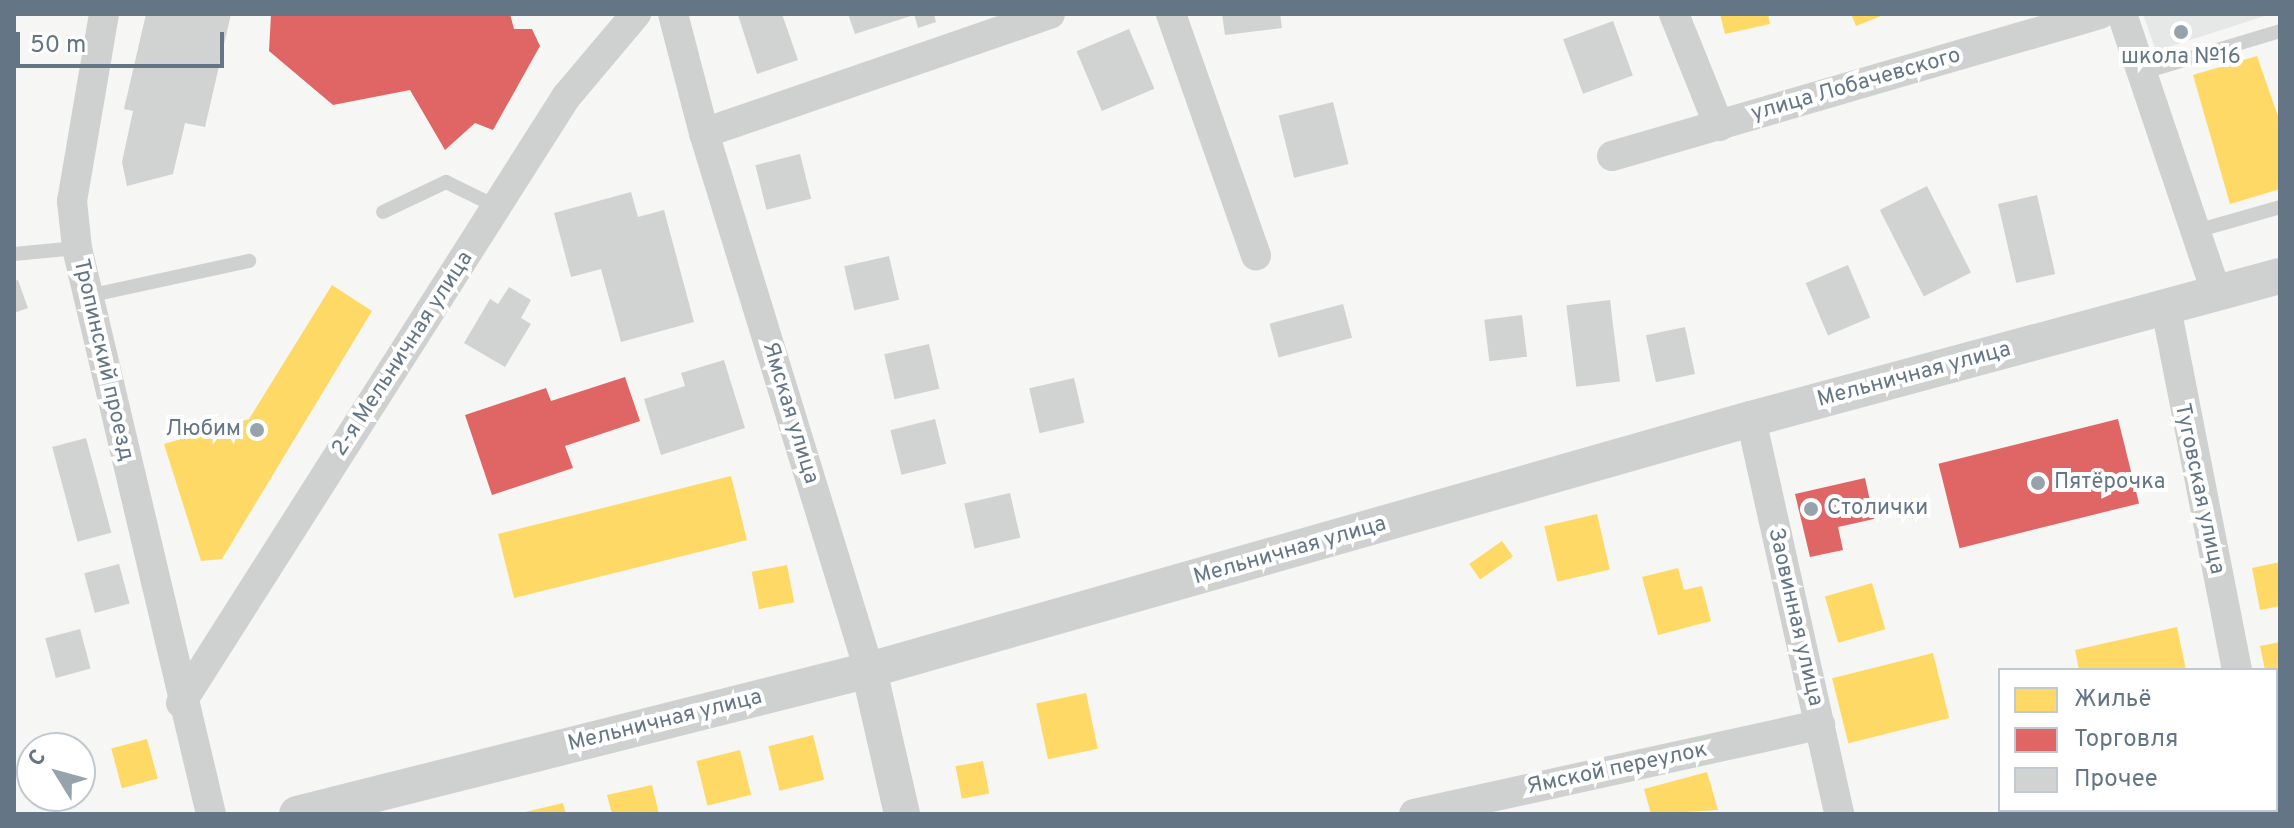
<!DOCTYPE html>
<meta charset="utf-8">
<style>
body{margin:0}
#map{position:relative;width:2294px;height:828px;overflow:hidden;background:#f6f6f4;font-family:Overpass,sans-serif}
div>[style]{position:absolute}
.built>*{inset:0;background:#e6e7e7}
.homes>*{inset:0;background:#ffd966;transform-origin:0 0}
.shops>*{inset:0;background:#e06666;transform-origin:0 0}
.building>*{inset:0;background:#d1d2d2;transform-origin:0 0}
.service>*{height:14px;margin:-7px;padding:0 7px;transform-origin:7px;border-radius:7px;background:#cfd1d1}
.minor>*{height:30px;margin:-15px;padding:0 15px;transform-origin:15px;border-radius:15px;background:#cfd1d1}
.tertiary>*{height:36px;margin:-18px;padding:0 18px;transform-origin:18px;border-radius:18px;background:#cfd1d1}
.dots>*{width:22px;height:22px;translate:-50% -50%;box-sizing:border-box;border:4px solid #fff;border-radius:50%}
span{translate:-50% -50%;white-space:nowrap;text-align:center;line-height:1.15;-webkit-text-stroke:8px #fff;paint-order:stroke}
.poi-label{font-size:22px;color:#647686}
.right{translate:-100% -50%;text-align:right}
.left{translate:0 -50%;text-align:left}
.street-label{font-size:22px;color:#647686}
.frame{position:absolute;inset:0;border:16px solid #647686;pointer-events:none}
.legend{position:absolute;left:1998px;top:668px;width:280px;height:144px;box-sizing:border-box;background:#fff;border:2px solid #c1c8cf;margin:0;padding:10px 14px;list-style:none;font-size:24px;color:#647686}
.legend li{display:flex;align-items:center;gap:16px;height:40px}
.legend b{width:40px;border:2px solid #c1c8cf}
.north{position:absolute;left:16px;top:732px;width:80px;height:80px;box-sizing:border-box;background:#fff;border:2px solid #c1c8cf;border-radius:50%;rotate:307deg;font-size:22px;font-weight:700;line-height:32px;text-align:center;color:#647686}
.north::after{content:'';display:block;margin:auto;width:28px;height:36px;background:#97a3ac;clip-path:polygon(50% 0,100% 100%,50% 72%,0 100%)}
.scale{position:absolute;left:16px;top:32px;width:208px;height:36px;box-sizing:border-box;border:4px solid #647686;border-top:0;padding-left:10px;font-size:24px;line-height:28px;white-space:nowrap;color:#647686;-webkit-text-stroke:6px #fff;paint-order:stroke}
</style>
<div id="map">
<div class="built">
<div style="clip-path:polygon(2143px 14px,2271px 14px,2156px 51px)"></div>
</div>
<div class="homes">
<div style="clip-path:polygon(1720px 14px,1768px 14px,1770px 24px,1725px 34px)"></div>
<div style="clip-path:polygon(1851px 14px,1886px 14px,1856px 26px)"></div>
<div style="clip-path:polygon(2257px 56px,2280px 122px,2280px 189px,2230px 204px,2193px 75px)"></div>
<div style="clip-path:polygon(332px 285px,372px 311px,222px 559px,201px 561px,164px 444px,249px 419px)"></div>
<div style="left:731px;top:476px;width:66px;height:240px;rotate:76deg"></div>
<div style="left:1597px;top:514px;width:57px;height:54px;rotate:77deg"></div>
<div style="left:1502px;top:541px;width:19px;height:40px;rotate:55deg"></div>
<div style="clip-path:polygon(2280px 562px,2280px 606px,2260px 610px,2252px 568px)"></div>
<div style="left:787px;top:565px;width:38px;height:36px;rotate:79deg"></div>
<div style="clip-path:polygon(1678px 568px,1684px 590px,1702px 586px,1711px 621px,1658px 635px,1642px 577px)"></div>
<div style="left:1872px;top:583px;width:48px;height:49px;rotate:74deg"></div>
<div style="clip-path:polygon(2177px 627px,2186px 670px,2079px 670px,2075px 650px)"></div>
<div style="clip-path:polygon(2280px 642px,2280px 681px,2276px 682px,2276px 670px,2265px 670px,2260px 646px)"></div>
<div style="left:1933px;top:653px;width:67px;height:104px;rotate:76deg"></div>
<div style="left:1086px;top:693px;width:57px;height:51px;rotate:78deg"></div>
<div style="left:813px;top:735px;width:46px;height:46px;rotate:76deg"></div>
<div style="left:147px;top:739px;width:41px;height:37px;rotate:75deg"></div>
<div style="left:740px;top:750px;width:46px;height:45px;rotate:76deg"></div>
<div style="left:983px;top:761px;width:33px;height:28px;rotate:79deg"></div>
<div style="clip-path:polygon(1707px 772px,1718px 810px,1651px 814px,1644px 789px)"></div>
<div style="clip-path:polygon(652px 785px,659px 814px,612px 814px,607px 795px)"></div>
<div style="clip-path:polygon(563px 803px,566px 814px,522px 814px,521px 813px)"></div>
</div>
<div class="shops">
<div style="clip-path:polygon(271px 14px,510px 14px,514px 29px,532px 29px,540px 46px,493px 130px,475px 123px,445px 150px,410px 90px,333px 105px,269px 51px)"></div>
<div style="clip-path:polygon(625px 377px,640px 421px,565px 446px,573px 468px,492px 495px,465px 415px,546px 388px,551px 401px)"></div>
<div style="left:2118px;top:419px;width:87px;height:185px;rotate:76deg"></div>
<div style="clip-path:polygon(1865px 478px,1874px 519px,1838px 527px,1843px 550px,1810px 557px,1795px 494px)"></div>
</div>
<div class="building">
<div style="clip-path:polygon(146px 14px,231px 14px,205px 127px,185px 123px,173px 174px,127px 186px,122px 162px,133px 111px,124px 109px)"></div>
<div style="clip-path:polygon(782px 14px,798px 60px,757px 74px,738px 15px)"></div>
<div style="clip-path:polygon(848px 14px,913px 14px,914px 15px,855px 34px)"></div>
<div style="clip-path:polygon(914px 14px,934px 14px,936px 22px,918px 28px)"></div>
<div style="clip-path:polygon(1222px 14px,1280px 14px,1282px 28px,1225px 35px)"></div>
<div style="left:1613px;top:21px;width:58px;height:53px;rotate:70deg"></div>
<div style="left:1129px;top:29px;width:65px;height:57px;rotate:67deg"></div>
<div style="left:1333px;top:102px;width:64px;height:56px;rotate:76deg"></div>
<div style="left:800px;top:154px;width:46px;height:46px;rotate:76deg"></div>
<div style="left:1927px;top:186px;width:97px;height:53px;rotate:63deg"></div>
<div style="clip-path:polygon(631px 192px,638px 217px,664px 210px,694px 322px,621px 342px,601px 269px,571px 277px,554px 213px)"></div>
<div style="left:2037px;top:195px;width:81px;height:40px;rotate:77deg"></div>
<div style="left:889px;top:256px;width:45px;height:46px;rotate:77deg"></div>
<div style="left:1848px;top:265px;width:57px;height:46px;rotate:67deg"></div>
<div style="clip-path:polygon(18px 280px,28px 308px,14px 313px,14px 281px)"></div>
<div style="clip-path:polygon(509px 287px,531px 300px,521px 318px,531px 324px,505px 367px,464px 343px,490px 299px,498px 304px)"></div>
<div style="left:1610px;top:300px;width:82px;height:44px;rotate:83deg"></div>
<div style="left:1343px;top:304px;width:35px;height:76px;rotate:75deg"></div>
<div style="left:1522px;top:315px;width:42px;height:38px;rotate:83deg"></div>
<div style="left:1685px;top:327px;width:48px;height:40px;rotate:78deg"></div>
<div style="left:929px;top:344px;width:46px;height:46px;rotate:77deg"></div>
<div style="clip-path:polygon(724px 360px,745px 428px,661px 455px,644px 399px,685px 386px,681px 373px)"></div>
<div style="left:1074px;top:378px;width:46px;height:46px;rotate:77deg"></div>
<div style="left:935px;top:419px;width:46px;height:46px;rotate:76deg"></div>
<div style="left:86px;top:438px;width:98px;height:35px;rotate:75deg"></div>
<div style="left:1010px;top:493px;width:46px;height:47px;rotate:77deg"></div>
<div style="left:119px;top:564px;width:41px;height:36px;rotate:75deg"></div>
<div style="left:80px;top:629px;width:41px;height:36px;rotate:75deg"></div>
</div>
<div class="service">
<div style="left:2141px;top:73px;width:145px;rotate:-16.8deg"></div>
<div style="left:383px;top:212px;width:70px;rotate:-25.5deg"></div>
<div style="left:446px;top:182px;width:57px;rotate:26.1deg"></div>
<div style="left:2196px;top:231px;width:87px;rotate:-15.9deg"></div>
<div style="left:14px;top:254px;width:63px;rotate:-5.4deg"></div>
<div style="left:88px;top:296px;width:165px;rotate:-12.3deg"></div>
</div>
<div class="minor">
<div style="left:104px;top:14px;width:190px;rotate:99.7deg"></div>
<div style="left:72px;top:201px;width:47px;rotate:83.9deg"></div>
<div style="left:77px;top:248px;width:582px;rotate:76.68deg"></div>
<div style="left:673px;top:14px;width:123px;rotate:75.4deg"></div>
<div style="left:704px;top:133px;width:562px;rotate:72.92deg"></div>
<div style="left:1171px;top:14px;width:256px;rotate:70.6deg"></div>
<div style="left:1674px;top:14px;width:121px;rotate:68.1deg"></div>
<div style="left:2122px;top:14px;width:296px;rotate:71.3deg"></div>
<div style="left:704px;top:133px;width:366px;rotate:-19deg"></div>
<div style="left:1612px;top:156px;width:508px;rotate:-16.22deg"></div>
<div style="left:2166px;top:308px;width:369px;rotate:78.9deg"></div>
<div style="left:1751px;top:419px;width:405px;rotate:77.4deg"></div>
<div style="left:181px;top:703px;width:718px;rotate:-57.57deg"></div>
<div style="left:566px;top:97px;width:109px;rotate:-49.9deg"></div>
<div style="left:2266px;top:810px;width:4px;rotate:76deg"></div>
<div style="left:1414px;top:814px;width:416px;rotate:-12.4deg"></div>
</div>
<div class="tertiary">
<div style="left:869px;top:670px;width:148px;rotate:77.1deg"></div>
<div style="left:297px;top:814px;width:590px;rotate:-14.13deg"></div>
<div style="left:869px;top:670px;width:917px;rotate:-15.89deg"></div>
<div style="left:1751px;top:419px;width:548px;rotate:-15.13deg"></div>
</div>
<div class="dots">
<div style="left:2181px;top:32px;background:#97a3ac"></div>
<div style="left:257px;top:430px;background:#97a3ac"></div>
<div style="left:2038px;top:483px;background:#97a3ac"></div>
<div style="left:1811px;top:509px;background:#97a3ac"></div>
</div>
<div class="poi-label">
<span style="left:2181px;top:58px">школа №16</span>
<span class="right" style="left:241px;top:430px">Любим</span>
<span class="left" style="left:2054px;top:483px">Пятёрочка</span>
<span class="left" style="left:1827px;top:509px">Столички</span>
</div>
<div class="street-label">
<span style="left:1856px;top:85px;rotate:-16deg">улица Лобачевского</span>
<span style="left:403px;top:354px;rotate:-57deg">2-я Мельничная улица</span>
<span style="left:103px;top:360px;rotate:77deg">Тропинский проезд</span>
<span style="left:1914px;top:375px;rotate:-15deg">Мельничная улица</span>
<span style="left:790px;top:413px;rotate:73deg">Ямская улица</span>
<span style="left:2199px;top:489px;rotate:78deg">Туговская улица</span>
<span style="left:1290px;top:551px;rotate:-16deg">Мельничная улица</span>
<span style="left:1795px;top:617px;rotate:77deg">Заовинная улица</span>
<span style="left:665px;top:721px;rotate:-14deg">Мельничная улица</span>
<span style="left:1617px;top:769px;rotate:-12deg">Ямской переулок</span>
</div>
<div class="frame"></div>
<ul class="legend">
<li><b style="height:22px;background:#ffd966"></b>Жильё</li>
<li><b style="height:22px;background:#e06666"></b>Торговля</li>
<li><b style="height:22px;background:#d1d2d2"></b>Прочее</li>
</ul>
<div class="north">С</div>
<div class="scale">50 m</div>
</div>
